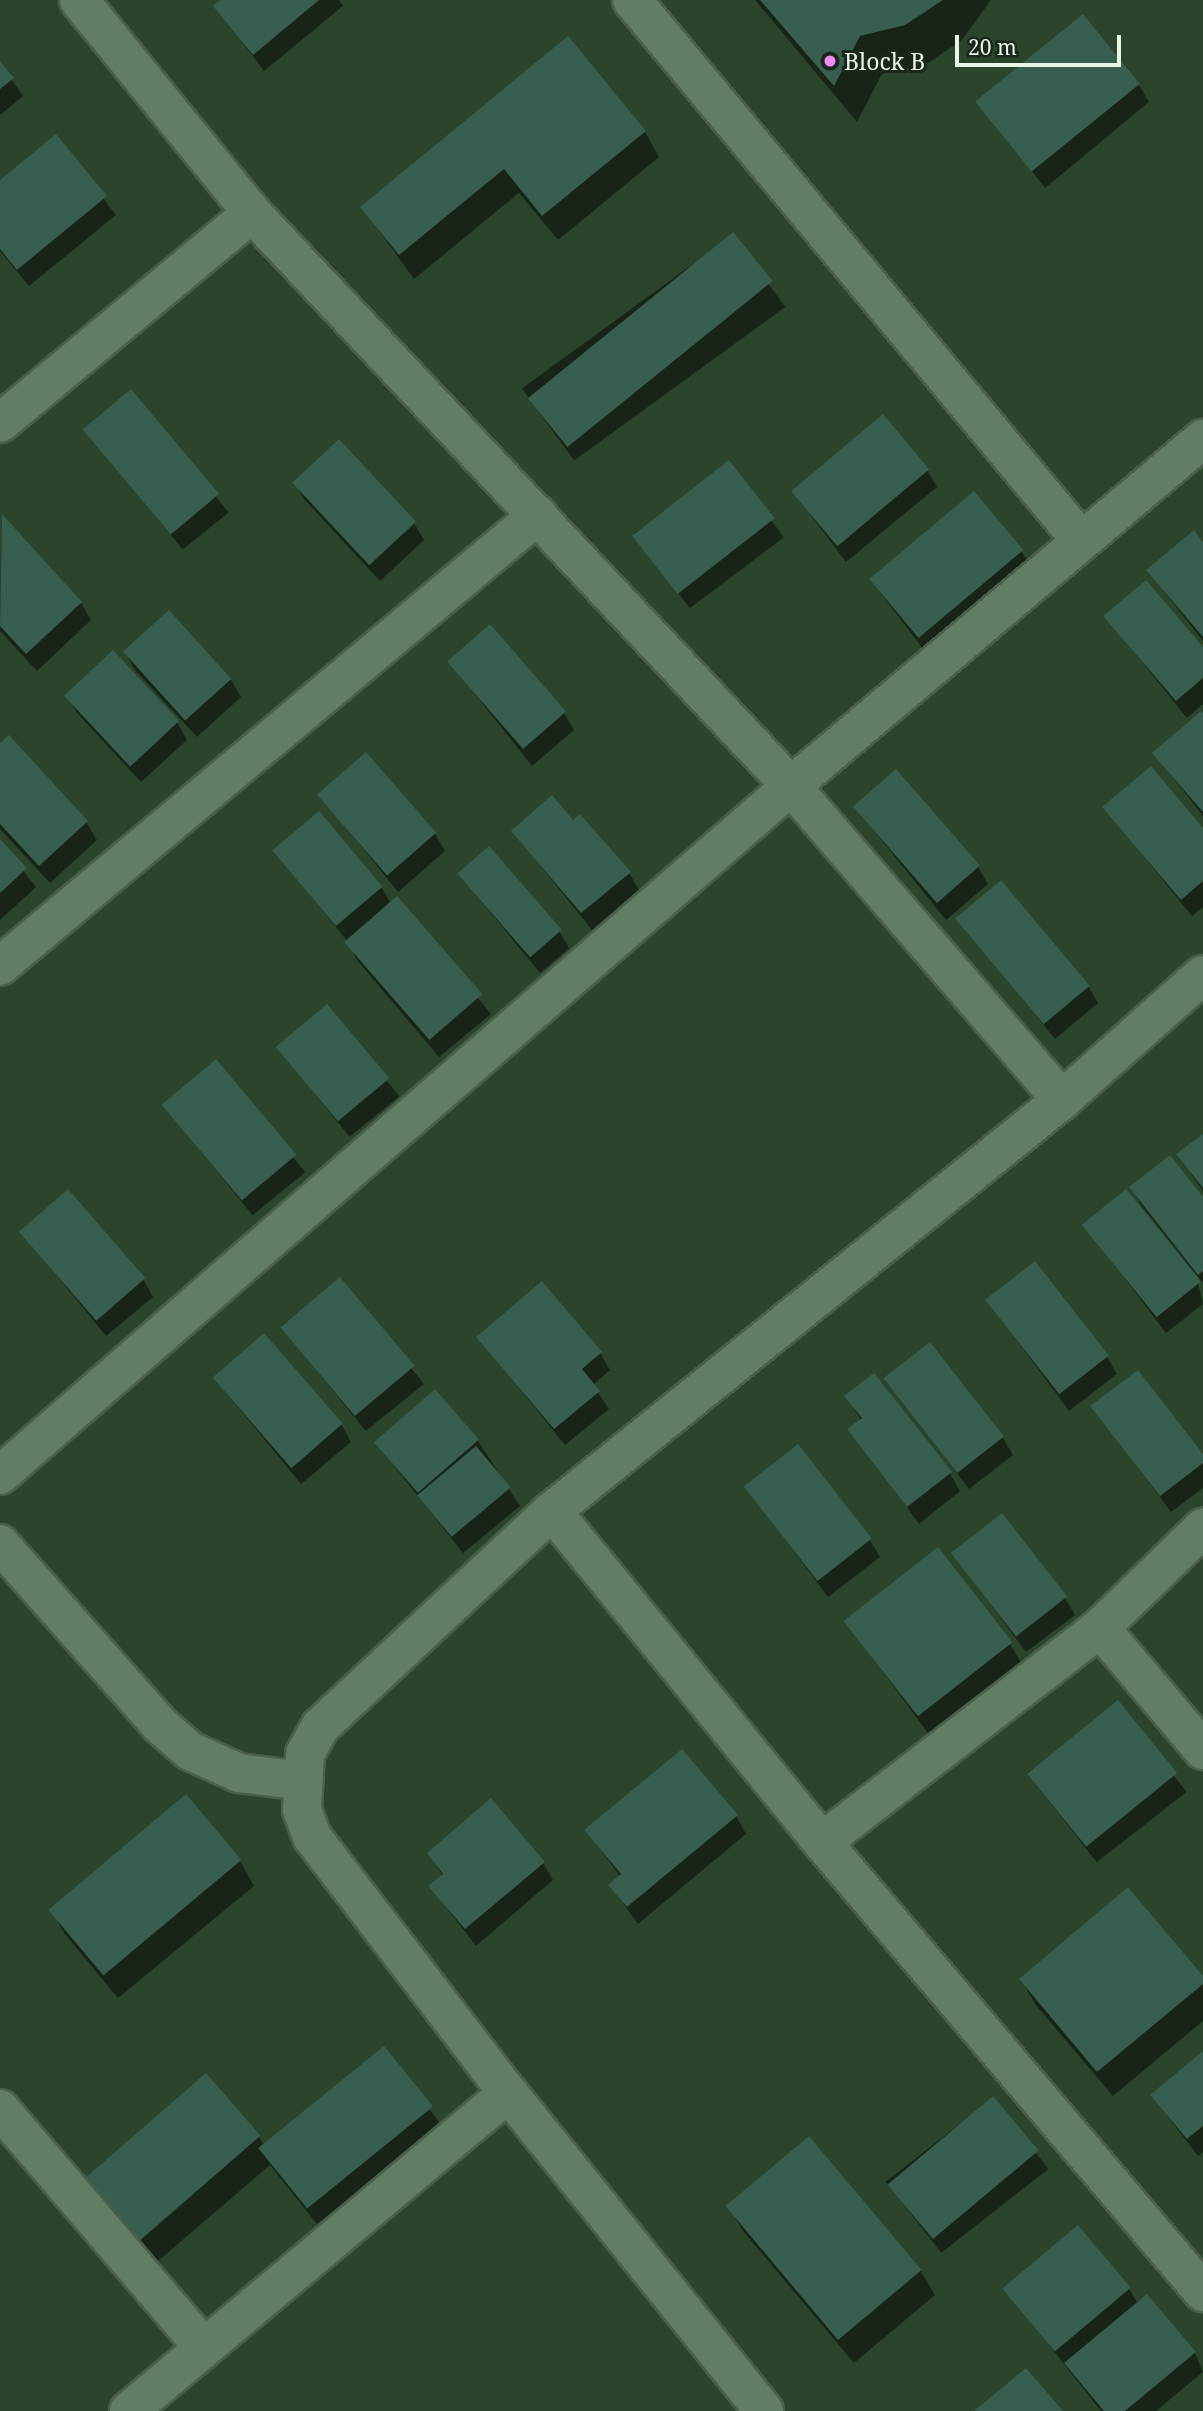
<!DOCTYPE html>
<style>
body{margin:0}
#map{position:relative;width:1203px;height:2411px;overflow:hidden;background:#2b442c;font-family:"Noto Serif",serif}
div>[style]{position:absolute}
.shadow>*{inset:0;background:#0007;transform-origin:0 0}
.building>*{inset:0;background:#375e4e;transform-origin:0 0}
.roads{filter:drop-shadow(2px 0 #495f4b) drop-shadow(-2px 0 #495f4b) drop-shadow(0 2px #495f4b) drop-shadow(0 -2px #495f4b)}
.street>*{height:38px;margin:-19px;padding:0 19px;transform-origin:19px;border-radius:19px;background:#617d63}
.dots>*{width:19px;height:19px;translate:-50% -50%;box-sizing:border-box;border:4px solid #1c271c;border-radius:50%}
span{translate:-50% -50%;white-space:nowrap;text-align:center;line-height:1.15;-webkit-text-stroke:6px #1c271c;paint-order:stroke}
.poi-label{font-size:23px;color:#e7f6e7}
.left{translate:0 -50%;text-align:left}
.scale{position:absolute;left:955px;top:35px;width:166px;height:32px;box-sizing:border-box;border:4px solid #e7f6e7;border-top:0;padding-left:9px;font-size:21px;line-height:24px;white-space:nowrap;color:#e7f6e7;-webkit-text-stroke:5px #1c271c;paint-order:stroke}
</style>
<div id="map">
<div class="shadow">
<div style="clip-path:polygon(223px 0,339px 0,343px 6px,264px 71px,215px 6px)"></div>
<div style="clip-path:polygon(755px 0,991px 0,962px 40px,928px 63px,882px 74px,857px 122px)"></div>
<div style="clip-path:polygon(568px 39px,645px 132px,659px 157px,558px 240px,519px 193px,414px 279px,362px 207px)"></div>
<div style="clip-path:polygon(0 63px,23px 96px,0 115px)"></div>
<div style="clip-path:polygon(1139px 85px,1149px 102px,1045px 188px,979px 102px)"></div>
<div style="clip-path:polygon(56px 137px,116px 215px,29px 286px,0 251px,0 183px)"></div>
<div style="left:733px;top:235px;width:89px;height:261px;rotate:54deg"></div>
<div style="left:131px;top:392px;width:155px;height:59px;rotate:51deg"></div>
<div style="left:728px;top:463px;width:93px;height:118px;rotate:53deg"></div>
<div style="clip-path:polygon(927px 470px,937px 487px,846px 562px,792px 490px)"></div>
<div style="clip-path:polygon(294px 482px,414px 523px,424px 540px,380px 581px,304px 499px)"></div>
<div style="clip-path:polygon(2px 516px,81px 603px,91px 620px,37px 671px,0 631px)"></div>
<div style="clip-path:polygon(1203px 544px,1203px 641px,1148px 571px)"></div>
<div style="clip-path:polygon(1021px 551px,1032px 568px,927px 654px,869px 578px)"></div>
<div style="clip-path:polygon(1105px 616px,1203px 650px,1203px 704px,1187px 718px)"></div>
<div style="clip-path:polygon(125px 652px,231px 680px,241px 697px,197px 737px,135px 670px)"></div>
<div style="clip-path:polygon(449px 661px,564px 713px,574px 730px,532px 766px)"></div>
<div style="clip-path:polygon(67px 695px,177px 722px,187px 740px,141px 782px,77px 713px)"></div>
<div style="clip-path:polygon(1203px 716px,1203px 816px,1154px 753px)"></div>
<div style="clip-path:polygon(0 746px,86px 822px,97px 840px,50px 883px,0 829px)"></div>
<div style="clip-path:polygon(320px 795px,435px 834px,445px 851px,398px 892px)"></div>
<div style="clip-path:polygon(854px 806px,978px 867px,988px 884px,946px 920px)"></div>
<div style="clip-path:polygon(1104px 807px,1203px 830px,1203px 907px,1192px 916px)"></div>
<div style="clip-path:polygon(573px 822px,629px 873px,639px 890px,592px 930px,513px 831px)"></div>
<div style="clip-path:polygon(0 841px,36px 887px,0 920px)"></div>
<div style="clip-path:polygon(275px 851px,382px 888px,391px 904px,397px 899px,491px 1014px,439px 1057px,357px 960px,347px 941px)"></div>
<div style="clip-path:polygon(459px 874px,559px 931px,569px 948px,540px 973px)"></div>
<div style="clip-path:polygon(958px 919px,1088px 986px,1098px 1003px,1055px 1039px)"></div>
<div style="left:327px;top:1007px;width:115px;height:64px;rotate:51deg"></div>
<div style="left:216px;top:1062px;width:142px;height:68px;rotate:51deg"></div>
<div style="clip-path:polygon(1203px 1136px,1203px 1191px,1178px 1155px)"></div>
<div style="clip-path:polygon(1131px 1187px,1203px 1199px,1203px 1283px,1141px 1205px)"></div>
<div style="clip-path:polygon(1084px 1225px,1198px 1283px,1203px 1304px,1166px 1333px)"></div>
<div style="clip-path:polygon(21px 1231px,143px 1279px,153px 1297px,106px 1336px)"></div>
<div style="left:339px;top:1279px;width:135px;height:75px;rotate:51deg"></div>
<div style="clip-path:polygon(987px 1300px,1107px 1357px,1117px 1374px,1069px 1411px)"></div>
<div style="clip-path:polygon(478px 1337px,600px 1353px,610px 1370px,593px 1385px,609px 1409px,565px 1445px)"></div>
<div style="clip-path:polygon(214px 1378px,341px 1424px,351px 1442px,301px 1484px)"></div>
<div style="clip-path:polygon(886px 1378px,1003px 1438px,1013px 1455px,969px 1489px)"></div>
<div style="clip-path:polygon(435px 1391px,478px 1441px,520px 1506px,463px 1553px,375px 1442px)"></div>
<div style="clip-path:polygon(846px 1396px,950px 1473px,960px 1491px,919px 1524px,850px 1429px,861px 1420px)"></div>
<div style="clip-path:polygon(1093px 1406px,1203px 1457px,1203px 1488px,1171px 1512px)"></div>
<div style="clip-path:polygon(745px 1486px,870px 1540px,880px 1557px,828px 1597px)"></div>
<div style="clip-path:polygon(953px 1553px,1065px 1598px,1075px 1615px,1026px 1652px)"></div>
<div style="clip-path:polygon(845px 1620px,1010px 1644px,1025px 1669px,933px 1740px)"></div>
<div style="left:1117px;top:1703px;width:113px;height:114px;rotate:52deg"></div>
<div style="clip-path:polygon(186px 1796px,240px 1861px,254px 1886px,118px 1998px,64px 1933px,50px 1908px)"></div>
<div style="clip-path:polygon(736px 1816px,746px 1834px,638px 1924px,610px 1885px,620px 1876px,586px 1830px)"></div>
<div style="clip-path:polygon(429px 1854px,543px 1863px,553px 1880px,476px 1946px,430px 1886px,443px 1876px)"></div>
<div style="clip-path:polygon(1203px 1978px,1203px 2021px,1113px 2096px,1035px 2004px,1021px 1979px)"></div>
<div style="clip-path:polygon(384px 2048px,442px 2126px,317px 2224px,270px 2165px,144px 2273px,92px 2211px,259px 2137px,263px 2144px)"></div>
<div style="clip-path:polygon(1203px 2054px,1203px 2152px,1198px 2156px,1152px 2096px)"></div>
<div style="left:993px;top:2098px;width:90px;height:136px;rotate:52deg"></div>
<div style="clip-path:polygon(728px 2206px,920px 2270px,935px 2295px,854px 2363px,743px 2231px)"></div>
<div style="clip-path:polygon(1005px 2289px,1129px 2289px,1138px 2304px,1195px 2353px,1203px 2372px,1156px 2411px,1101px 2411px)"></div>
</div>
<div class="building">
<div style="clip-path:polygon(220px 0,319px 0,253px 55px,213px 6px)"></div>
<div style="clip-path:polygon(760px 0,943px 0,905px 25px,860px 36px,834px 86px)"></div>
<div style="left:1083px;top:14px;width:90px;height:139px;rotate:51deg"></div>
<div style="clip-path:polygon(568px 36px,646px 131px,542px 216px,504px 169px,399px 255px,360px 207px)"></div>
<div style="clip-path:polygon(0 61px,14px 78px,0 89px)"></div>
<div style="clip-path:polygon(56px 134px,107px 196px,17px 270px,0 249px,0 180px)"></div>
<div style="left:733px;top:232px;width:63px;height:264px;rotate:51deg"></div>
<div style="left:131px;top:389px;width:137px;height:63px;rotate:50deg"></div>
<div style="left:883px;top:414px;width:72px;height:120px;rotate:50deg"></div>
<div style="left:339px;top:439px;width:113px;height:64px;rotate:47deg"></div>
<div style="left:729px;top:460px;width:74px;height:123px;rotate:52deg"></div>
<div style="left:974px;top:491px;width:77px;height:137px;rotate:50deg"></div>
<div style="clip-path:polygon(2px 514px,82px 602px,26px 654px,0 626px)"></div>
<div style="clip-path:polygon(1194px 530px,1203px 542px,1203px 637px,1146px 570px)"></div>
<div style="clip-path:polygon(1146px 580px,1203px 647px,1203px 678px,1176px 701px,1103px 616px)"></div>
<div style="left:169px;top:610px;width:93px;height:62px;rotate:48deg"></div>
<div style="left:490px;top:624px;width:116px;height:57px;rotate:49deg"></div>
<div style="left:113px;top:650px;width:97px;height:67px;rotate:47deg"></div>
<div style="clip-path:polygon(1201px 711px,1203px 713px,1203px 812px,1152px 753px)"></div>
<div style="clip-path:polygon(9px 735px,88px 821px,39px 866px,0 824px,0 743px)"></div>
<div style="left:366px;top:752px;width:107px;height:65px;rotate:49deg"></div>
<div style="clip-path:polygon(1151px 766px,1203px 828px,1203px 881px,1181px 900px,1102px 807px)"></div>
<div style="left:896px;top:769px;width:128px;height:57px;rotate:49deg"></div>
<div style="clip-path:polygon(552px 795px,573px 820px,580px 814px,631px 872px,581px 913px,511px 831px)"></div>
<div style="left:319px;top:811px;width:99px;height:61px;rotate:50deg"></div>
<div style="clip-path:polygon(0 839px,27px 868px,0 893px)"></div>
<div style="left:489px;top:846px;width:111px;height:42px;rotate:49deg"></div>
<div style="left:1001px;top:880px;width:138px;height:60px;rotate:50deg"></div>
<div style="left:397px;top:896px;width:130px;height:70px;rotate:49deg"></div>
<div style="left:327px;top:1004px;width:97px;height:67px;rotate:50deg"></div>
<div style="left:216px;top:1059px;width:125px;height:71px;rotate:50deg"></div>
<div style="clip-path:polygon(1203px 1134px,1203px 1188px,1176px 1154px)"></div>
<div style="clip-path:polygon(1170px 1155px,1203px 1197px,1203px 1271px,1198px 1275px,1129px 1187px)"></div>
<div style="left:68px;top:1189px;width:118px;height:65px;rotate:49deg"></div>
<div style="left:1126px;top:1189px;width:119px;height:57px;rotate:51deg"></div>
<div style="left:1035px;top:1261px;width:120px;height:63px;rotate:52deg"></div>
<div style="left:340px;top:1277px;width:116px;height:78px;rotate:50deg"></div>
<div style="clip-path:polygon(542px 1281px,602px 1352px,582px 1369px,600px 1391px,554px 1429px,476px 1337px)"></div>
<div style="left:264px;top:1333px;width:120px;height:68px;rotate:49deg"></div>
<div style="left:930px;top:1342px;width:120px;height:59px;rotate:52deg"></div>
<div style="clip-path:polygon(1138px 1370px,1203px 1454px,1203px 1463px,1160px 1496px,1090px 1406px)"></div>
<div style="clip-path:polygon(874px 1373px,952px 1472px,907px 1507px,847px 1429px,862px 1418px,844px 1396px)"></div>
<div style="left:435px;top:1389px;width:67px;height:81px;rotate:49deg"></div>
<div style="left:798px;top:1444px;width:120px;height:69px;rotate:52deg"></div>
<div style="left:476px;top:1446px;width:54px;height:77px;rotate:50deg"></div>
<div style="left:1002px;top:1513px;width:106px;height:65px;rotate:52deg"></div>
<div style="left:938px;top:1547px;width:121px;height:120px;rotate:52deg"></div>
<div style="left:1118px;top:1700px;width:94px;height:117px;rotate:51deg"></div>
<div style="clip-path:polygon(682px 1749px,738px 1815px,627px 1907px,608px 1885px,621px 1874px,584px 1830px)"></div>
<div style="left:186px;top:1794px;width:86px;height:180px;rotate:50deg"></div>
<div style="clip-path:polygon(491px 1798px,545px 1862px,465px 1929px,428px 1886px,443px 1874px,427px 1853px)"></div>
<div style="clip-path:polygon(1128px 1887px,1203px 1976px,1203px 1984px,1097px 2072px,1019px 1979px)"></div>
<div style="left:384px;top:2046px;width:78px;height:162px;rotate:51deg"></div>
<div style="clip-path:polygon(1203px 2051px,1203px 2126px,1187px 2139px,1150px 2095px)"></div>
<div style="left:206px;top:2073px;width:83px;height:172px;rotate:49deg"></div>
<div style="left:993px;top:2096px;width:71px;height:138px;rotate:50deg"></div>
<div style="left:809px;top:2136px;width:175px;height:109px;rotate:50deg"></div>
<div style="left:1078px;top:2225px;width:82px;height:99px;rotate:50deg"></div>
<div style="clip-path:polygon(1147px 2294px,1196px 2352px,1125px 2411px,1104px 2411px,1064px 2363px)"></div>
<div style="clip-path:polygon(1026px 2368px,1063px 2411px,974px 2411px)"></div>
</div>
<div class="roads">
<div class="street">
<div style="left:79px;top:0;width:274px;rotate:50.9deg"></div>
<div style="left:252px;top:213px;width:787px;rotate:46.75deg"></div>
<div style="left:791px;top:786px;width:415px;rotate:49.2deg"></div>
<div style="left:632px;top:0;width:701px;rotate:50.27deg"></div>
<div style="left:0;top:423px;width:328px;rotate:-39.8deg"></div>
<div style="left:0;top:966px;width:702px;rotate:-39.97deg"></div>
<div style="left:0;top:1475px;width:1049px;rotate:-41.06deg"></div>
<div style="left:791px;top:786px;width:539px;rotate:-40.11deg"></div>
<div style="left:552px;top:1511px;width:427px;rotate:50.8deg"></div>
<div style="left:822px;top:1842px;width:590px;rotate:49.75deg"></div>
<div style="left:0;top:1544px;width:240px;rotate:48.5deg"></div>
<div style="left:159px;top:1724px;width:41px;rotate:41.1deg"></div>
<div style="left:190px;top:1751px;width:54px;rotate:24.2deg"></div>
<div style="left:239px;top:1773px;width:64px;rotate:7.2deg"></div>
<div style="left:1100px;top:1628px;width:160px;rotate:49.8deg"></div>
<div style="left:822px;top:1842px;width:351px;rotate:-37.6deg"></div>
<div style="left:1100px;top:1628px;width:144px;rotate:-44.2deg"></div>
<div style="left:0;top:2109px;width:314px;rotate:49.5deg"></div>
<div style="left:129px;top:2411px;width:495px;rotate:-40deg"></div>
<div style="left:764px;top:2411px;width:408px;rotate:-128.8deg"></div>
<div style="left:508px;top:2093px;width:322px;rotate:-127.4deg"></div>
<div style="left:312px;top:1837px;width:29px;rotate:-110deg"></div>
<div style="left:302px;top:1810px;width:56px;rotate:-86.9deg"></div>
<div style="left:305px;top:1754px;width:31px;rotate:-61deg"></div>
<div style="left:320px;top:1727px;width:317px;rotate:-43deg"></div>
<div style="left:552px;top:1511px;width:655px;rotate:-38.86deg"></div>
<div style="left:1062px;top:1100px;width:188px;rotate:-41.6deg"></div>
</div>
</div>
<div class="dots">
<div style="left:830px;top:61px;background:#f18af4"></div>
</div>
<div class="poi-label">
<span class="left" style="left:844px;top:61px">Block B</span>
</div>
<div class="scale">20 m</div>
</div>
